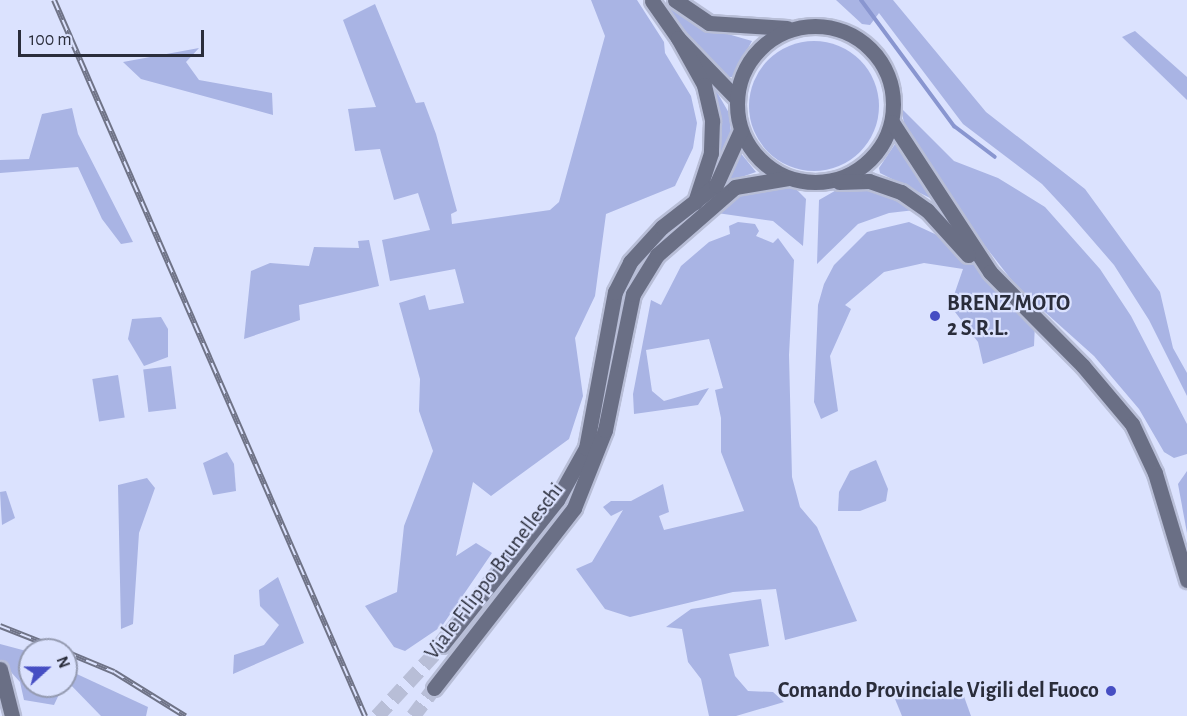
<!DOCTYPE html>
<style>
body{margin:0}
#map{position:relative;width:1187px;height:716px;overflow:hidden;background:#dbe2fe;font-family:"Alegreya Sans",sans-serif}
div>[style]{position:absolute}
.green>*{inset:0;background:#a9b4e4;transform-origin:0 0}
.round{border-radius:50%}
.stream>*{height:4px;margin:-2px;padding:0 2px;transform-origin:2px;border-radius:2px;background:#8996d0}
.secondary-tunnel>*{height:15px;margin-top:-7.5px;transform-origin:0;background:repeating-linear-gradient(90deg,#b8bed7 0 15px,transparent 0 23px)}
.roads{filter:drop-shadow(2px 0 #b8bed7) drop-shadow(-2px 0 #b8bed7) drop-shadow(0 2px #b8bed7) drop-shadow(0 -2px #b8bed7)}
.secondary>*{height:15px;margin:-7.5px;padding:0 7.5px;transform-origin:7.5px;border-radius:7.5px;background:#6a6f85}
.secondary>.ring{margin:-7.5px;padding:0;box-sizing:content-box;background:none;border:15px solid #6a6f85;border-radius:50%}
.rail>*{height:6px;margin-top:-3px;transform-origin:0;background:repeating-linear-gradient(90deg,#dbe2fe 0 11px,#6f7387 0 22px);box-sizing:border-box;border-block:2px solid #6f7387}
.dots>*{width:16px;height:16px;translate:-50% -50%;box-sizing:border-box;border:3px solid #dbe2fe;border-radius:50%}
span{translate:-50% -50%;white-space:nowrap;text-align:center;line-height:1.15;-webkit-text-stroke:4.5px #dbe2fe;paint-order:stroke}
.poi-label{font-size:22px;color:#2a2d3b;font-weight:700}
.left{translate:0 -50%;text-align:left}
.right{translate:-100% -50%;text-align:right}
.street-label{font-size:22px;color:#2a2d3b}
.north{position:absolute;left:18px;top:638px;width:60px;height:60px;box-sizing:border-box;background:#dbe2fe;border:2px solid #949ab0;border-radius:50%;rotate:69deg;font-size:16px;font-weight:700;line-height:24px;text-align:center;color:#2a2d3b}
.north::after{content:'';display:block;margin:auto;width:21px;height:27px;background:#464ec3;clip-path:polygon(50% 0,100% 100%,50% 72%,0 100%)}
.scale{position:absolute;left:18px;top:30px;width:186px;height:27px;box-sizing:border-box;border:3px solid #2a2d3b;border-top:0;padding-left:8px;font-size:18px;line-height:21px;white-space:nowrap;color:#2a2d3b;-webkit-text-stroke:4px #dbe2fe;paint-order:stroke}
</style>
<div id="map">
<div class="green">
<div style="clip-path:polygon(591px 0,637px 0,664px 42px,665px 53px,691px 96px,697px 123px,693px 148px,675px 186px,606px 214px,595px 296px,575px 338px,583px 396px,569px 439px,491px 496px,473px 482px,456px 556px,476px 543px,492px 553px,442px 626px,405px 651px,394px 647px,365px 606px,397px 592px,404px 526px,433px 451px,419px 411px,420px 379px,399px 303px,425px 295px,429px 310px,464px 303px,455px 269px,390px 281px,382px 240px,430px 230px,418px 193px,394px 200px,380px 149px,355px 151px,348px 109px,376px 107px,343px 20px,375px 4px,416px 103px,424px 102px,436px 134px,457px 211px,451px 214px,452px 224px,550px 210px,559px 202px,605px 36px)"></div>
<div style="clip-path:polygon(660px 0,700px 26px,752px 41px,732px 77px,727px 77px,680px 28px)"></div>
<div style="clip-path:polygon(836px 0,893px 0,986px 112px,1085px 189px,1160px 292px,1173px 348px,1187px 373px,1187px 396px,1149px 320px,1114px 265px,1069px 213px,1042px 184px,963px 124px,879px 13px,870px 25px,862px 24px)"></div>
<div style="clip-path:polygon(1135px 31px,1187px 77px,1187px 100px,1122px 37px)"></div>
<div class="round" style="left:749px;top:41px;width:130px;height:130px"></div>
<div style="clip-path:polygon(199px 48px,186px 62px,199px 80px,272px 93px,273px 115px,141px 79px,123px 62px)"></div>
<div style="clip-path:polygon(714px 87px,729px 113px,732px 143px,712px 182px,719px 124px)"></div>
<div style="clip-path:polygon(72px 108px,78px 134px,133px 242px,121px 244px,102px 219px,78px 167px,0 173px,0 160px,29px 159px,42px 114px)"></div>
<div style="clip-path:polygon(901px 108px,954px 161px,998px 178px,1045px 207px,1100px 269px,1131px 316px,1187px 424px,1187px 454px,1174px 458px,1164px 452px,1139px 409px,1094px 356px,1017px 287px,967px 223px,924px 156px,904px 123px)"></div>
<div style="clip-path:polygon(899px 138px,931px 195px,932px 199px,880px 173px,879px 168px)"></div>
<div style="clip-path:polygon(739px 151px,756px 172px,727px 182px,710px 196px)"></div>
<div style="clip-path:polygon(772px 184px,793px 186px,806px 199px,803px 246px,773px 221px,717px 213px,743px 191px)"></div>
<div style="clip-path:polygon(840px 188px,878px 192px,915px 210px,889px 213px,858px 224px,817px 264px,819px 200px)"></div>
<div style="clip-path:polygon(738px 222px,755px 224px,759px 231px,756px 236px,773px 243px,778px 238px,794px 260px,789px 355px,792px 477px,800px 507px,817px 527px,857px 621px,785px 640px,776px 589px,733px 592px,630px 617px,605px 609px,576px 569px,592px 562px,623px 510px,611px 516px,603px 507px,611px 501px,631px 501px,663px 484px,669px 512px,659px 516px,664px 530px,744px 511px,721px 452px,721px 418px,715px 390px,723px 388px,709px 339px,646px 350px,652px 391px,664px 401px,709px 388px,698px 405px,634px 414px,633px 394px,651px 300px,661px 305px,681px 266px,709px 242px,730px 234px,729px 226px)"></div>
<div style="clip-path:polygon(909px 222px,950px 241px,1035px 323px,1034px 346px,983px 364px,978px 342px,955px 312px,959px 301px,953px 298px,963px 269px,924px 263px,884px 272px,845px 305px,851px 309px,830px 356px,838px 411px,821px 419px,814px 402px,818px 305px,824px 284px,834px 265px,867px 232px)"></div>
<div style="clip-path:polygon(369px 240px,379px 286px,299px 305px,300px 320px,244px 339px,251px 271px,270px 263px,309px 266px,314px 247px,359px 248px,358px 241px)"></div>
<div style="clip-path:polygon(161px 317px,168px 329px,168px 357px,144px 366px,128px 339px,132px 319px)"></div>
<div style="left:171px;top:366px;width:43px;height:28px;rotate:83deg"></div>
<div style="left:118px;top:375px;width:43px;height:26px;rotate:81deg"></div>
<div style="clip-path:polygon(227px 452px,234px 464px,236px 491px,213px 495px,203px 463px)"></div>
<div style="clip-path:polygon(876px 460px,888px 489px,886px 501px,860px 511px,838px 511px,839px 492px,850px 471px)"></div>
<div style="clip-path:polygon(1187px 471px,1187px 533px,1178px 484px)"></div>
<div style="clip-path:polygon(147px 478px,155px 488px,139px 533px,133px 624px,121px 629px,118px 485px)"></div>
<div style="clip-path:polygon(6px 491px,15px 518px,2px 525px,0 492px)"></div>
<div style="clip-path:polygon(278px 577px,304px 643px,233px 674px,234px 655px,264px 645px,279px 625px,260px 606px,259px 590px)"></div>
<div style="clip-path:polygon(761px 599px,769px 646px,729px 654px,735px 676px,748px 691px,773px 692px,784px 702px,736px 716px,709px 716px,701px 679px,688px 662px,682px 629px,666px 627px,691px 609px)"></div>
<div style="clip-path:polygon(0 644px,30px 652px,30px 686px,63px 686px,54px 705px,24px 700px,20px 682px,0 660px)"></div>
<div style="clip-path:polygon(66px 669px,148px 707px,146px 716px,101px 716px,66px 680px)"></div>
<div style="clip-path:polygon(962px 691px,971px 716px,902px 716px,895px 699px)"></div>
</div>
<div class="stream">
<div style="left:861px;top:0;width:157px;rotate:53.6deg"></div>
<div style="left:954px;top:126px;width:51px;rotate:37.1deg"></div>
</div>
<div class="secondary-tunnel">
<div style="left:377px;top:716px;width:96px;rotate:-47.5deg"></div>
<div style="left:413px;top:716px;width:35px;rotate:-53deg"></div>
</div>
<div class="roads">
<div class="secondary">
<div style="left:675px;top:0;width:41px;rotate:34.1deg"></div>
<div style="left:709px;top:23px;width:78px;rotate:3.7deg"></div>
<div style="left:652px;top:1px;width:45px;rotate:54.9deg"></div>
<div style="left:678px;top:38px;width:85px;rotate:46deg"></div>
<div class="ring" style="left:737px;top:26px;width:141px;height:141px"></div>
<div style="left:678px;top:38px;width:54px;rotate:61deg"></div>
<div style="left:704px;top:85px;width:37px;rotate:77deg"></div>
<div style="left:712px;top:121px;width:32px;rotate:92deg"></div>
<div style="left:711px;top:153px;width:52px;rotate:108.1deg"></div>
<div style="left:892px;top:122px;width:179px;rotate:56.8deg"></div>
<div style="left:990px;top:272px;width:132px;rotate:45.3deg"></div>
<div style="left:1083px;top:366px;width:76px;rotate:49.8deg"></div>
<div style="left:1132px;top:424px;width:54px;rotate:64.9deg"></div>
<div style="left:1155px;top:473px;width:112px;rotate:73.3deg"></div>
<div style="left:839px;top:182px;width:30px;rotate:-2deg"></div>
<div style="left:869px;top:181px;width:34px;rotate:19deg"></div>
<div style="left:901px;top:192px;width:32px;rotate:35deg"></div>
<div style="left:927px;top:210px;width:61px;rotate:47.7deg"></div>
<div style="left:442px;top:645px;width:185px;rotate:-51.6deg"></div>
<div style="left:557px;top:500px;width:60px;rotate:-60.9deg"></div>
<div style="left:586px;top:448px;width:159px;rotate:-79.5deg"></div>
<div style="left:615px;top:292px;width:34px;rotate:-63deg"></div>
<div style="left:630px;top:262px;width:47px;rotate:-47.6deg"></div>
<div style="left:662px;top:227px;width:68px;rotate:-37.9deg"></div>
<div style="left:716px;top:185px;width:60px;rotate:-65.6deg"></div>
<div style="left:0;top:669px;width:49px;rotate:75.7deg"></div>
<div style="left:434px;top:688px;width:228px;rotate:-52.1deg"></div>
<div style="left:574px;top:508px;width:84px;rotate:-68.3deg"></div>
<div style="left:605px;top:430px;width:139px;rotate:-78.4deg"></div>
<div style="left:633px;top:294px;width:46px;rotate:-58.4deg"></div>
<div style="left:657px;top:255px;width:103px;rotate:-41.1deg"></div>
<div style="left:735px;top:187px;width:54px;rotate:-9.6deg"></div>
</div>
</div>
<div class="rail">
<div style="left:54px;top:0;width:781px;rotate:66.52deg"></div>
<div style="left:0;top:626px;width:66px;rotate:21.5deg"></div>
<div style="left:66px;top:652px;width:52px;rotate:22.6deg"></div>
<div style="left:114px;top:672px;width:84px;rotate:31.8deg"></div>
</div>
<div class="dots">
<div style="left:935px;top:316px;background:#464ec3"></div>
<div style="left:1111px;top:691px;background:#464ec3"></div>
</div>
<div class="poi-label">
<span class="left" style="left:947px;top:316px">BRENZ MOTO<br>2 S.R.L.</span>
<span class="right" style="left:1099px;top:691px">Comando Provinciale Vigili del Fuoco</span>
</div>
<div class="street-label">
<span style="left:494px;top:571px;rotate:-53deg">Viale Filippo Brunelleschi</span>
</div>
<div class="north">N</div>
<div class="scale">100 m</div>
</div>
